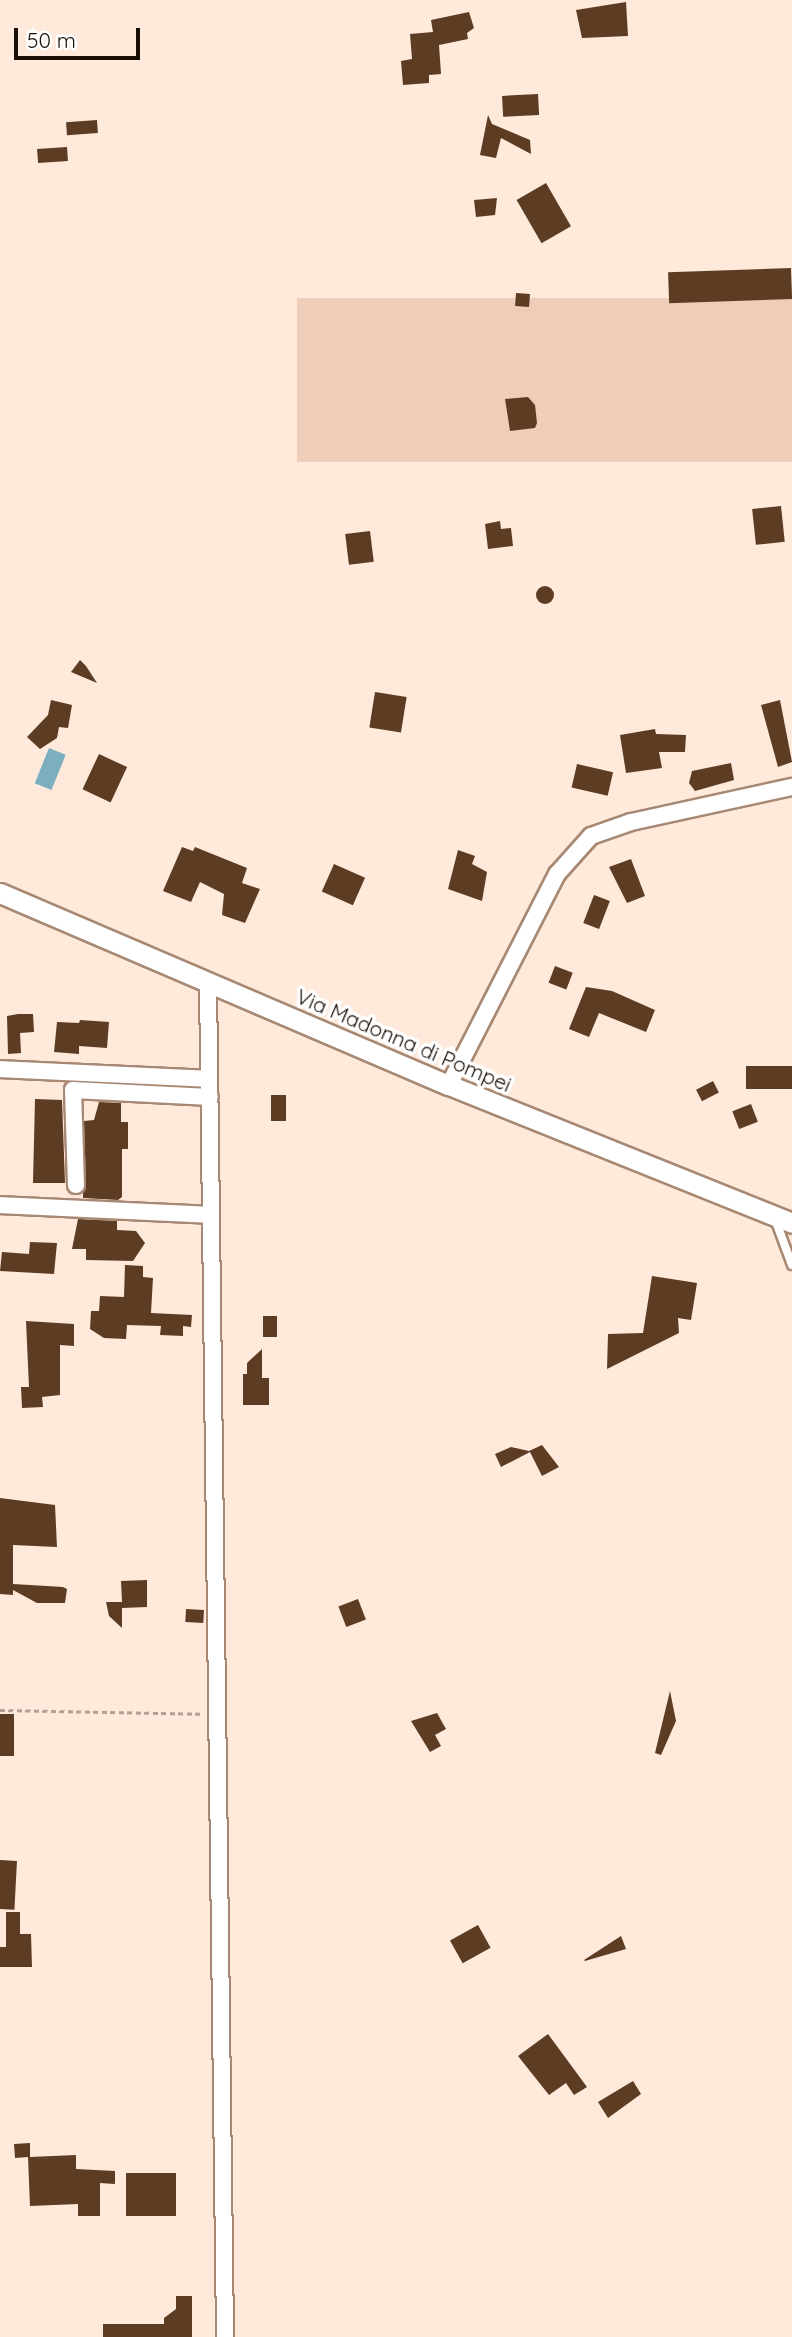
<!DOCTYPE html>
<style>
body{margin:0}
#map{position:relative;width:792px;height:2337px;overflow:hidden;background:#fee9db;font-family:Quicksand,sans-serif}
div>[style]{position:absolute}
.green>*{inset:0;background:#efceb9;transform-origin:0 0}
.water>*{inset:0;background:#7baebf;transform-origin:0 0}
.building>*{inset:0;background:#5d3c24;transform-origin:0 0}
.round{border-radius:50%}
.path>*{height:2.5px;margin-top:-1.25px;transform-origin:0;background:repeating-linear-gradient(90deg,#b2a094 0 5px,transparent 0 8.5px)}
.roads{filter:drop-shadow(2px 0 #a78873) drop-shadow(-2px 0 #a78873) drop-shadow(0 2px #a78873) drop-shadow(0 -2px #a78873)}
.service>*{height:8px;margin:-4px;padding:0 4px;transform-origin:4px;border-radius:4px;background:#fff}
.minor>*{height:16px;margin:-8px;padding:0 8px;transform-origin:8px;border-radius:8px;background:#fff}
.tertiary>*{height:19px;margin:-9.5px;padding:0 9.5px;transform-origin:9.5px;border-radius:9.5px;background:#fff}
span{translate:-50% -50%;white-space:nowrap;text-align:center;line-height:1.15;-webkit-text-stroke:7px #fff;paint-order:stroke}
.street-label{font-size:21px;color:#190e06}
.scale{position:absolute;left:14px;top:28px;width:126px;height:32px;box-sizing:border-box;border:4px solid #190e06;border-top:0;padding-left:9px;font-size:21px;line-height:24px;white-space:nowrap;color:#190e06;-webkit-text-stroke:5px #fff;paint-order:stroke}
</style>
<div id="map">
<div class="green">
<div style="left:792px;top:298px;width:164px;height:495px;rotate:90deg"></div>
</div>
<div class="water">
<div style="left:49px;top:748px;width:18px;height:38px;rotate:22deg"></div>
</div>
<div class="building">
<div style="clip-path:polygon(626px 2px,628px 36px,582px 38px,576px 10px)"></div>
<div style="clip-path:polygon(469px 12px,474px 28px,467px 33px,468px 39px,439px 45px,441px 74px,429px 75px,429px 83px,403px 85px,401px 61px,412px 59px,410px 34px,433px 32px,431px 20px)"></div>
<div style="left:538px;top:94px;width:21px;height:36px;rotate:87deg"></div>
<div style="clip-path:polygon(488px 115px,492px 124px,530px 140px,531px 154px,501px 138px,496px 158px,480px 155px)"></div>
<div style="left:97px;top:120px;width:13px;height:31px;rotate:86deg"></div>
<div style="left:67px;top:147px;width:14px;height:30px;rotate:86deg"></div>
<div style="left:546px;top:183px;width:50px;height:34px;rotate:60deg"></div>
<div style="clip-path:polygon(497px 198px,495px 215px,476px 217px,474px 200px)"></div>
<div style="left:791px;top:268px;width:31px;height:123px;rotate:88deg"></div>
<div style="left:516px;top:293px;width:14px;height:13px;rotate:4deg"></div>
<div style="clip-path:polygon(528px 397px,535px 405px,537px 423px,535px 428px,510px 431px,505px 399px)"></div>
<div style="left:781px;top:506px;width:36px;height:29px;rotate:84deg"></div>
<div style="clip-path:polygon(500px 521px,501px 529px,511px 528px,513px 546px,488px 549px,485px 524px)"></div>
<div style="left:370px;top:531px;width:31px;height:25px;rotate:83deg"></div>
<div class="round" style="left:536px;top:586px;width:18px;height:18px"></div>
<div style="clip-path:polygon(80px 660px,86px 666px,97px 683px,71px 672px)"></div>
<div style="left:375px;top:692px;width:32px;height:36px;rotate:9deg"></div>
<div style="clip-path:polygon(51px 700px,72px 705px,68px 728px,59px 727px,57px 738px,40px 749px,27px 737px,48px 715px)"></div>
<div style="clip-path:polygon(780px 700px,792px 762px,778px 767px,761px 705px)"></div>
<div style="clip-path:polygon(655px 729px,656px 734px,686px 735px,685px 752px,659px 752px,662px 768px,626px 773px,620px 735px)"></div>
<div style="left:99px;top:754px;width:31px;height:39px;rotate:25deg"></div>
<div style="clip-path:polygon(731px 763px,734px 780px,695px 791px,689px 783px,692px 771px)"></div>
<div style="left:577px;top:764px;width:37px;height:24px;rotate:13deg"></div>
<div style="clip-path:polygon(182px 847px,193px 851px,195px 847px,247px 868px,242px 883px,260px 889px,245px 923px,222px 915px,224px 894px,200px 882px,191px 902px,163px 891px)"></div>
<div style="clip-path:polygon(458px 850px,475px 856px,472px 864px,487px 872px,482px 901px,448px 889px)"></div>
<div style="clip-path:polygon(631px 859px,645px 896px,627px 903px,609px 867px)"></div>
<div style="left:334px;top:864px;width:34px;height:30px;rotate:24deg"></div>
<div style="left:594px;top:895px;width:17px;height:30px;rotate:21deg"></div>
<div style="left:555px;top:966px;width:19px;height:18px;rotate:21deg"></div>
<div style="clip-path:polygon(586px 987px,612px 991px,655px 1010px,646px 1032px,599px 1013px,589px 1037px,569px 1029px)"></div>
<div style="clip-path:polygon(18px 1014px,33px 1014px,34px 1032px,20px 1033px,21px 1053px,8px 1054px,7px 1016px)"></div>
<div style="clip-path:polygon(80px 1020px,109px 1022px,107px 1048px,79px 1046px,79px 1054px,54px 1052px,57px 1022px,79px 1023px)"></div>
<div style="left:792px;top:1066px;width:23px;height:46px;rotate:90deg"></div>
<div style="left:713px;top:1081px;width:13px;height:19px;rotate:63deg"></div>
<div style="left:271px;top:1095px;width:15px;height:26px"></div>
<div style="clip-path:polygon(35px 1099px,62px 1100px,65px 1183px,33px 1183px)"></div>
<div style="clip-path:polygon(99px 1102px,121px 1103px,121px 1122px,128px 1122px,128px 1149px,122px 1149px,122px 1197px,118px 1200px,83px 1198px,84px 1121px,94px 1120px)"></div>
<div style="left:751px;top:1104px;width:19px;height:20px;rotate:69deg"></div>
<div style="clip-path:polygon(78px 1219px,117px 1221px,117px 1230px,136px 1231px,145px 1243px,133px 1261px,86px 1260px,86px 1249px,72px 1249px)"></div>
<div style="clip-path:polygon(30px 1242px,57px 1243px,54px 1274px,0 1271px,2px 1252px,29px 1254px)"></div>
<div style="clip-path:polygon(125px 1265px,143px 1266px,143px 1277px,153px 1278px,151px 1313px,192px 1315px,191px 1327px,183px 1326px,183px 1336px,160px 1335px,161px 1326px,127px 1325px,126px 1339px,104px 1338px,90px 1329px,91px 1311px,99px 1311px,100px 1296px,124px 1297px)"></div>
<div style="clip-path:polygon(652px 1276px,697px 1283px,691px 1320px,678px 1318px,679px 1333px,607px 1369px,608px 1334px,643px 1333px)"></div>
<div style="left:263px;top:1316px;width:14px;height:21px"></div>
<div style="clip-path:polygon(26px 1321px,74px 1324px,74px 1346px,60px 1345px,60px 1395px,42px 1397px,43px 1407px,22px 1408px,21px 1387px,29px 1387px)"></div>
<div style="clip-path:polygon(262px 1349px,262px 1378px,269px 1378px,269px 1405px,243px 1405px,243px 1374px,247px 1374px,247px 1363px)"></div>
<div style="clip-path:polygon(542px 1445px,559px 1467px,542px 1476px,530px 1452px,501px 1467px,495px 1454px,511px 1447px,529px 1451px)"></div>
<div style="clip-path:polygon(0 1498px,55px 1505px,57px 1547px,13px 1545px,13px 1584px,63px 1587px,67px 1589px,65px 1603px,37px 1603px,13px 1590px,13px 1595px,0 1594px)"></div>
<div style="clip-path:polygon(147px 1580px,147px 1607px,122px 1608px,122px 1628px,109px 1616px,106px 1602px,122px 1602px,121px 1581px)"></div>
<div style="left:358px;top:1599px;width:22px;height:21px;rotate:69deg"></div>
<div style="left:186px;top:1609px;width:18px;height:13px;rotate:3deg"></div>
<div style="clip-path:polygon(670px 1691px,676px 1721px,661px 1755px,655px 1753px)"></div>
<div style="clip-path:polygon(437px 1713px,446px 1729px,435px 1735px,441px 1746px,430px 1752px,411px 1721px)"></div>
<div style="left:0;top:1714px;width:14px;height:42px"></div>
<div style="left:0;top:1860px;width:17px;height:49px;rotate:3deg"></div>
<div style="clip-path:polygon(6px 1912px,20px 1912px,20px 1934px,31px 1934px,32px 1967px,0 1967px,0 1947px,6px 1947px)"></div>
<div style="left:478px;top:1925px;width:26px;height:32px;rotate:61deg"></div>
<div style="clip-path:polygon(621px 1936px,626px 1949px,585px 1961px,584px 1960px)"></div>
<div style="clip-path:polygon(548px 2034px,587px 2087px,574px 2095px,566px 2083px,549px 2095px,518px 2056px)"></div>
<div style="clip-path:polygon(633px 2081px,641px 2094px,608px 2118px,598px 2102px)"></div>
<div style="clip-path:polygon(30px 2143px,30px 2157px,76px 2155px,76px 2169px,115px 2171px,115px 2184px,100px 2183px,100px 2216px,78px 2216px,78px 2204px,30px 2206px,28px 2157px,15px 2158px,14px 2144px)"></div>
<div style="left:126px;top:2173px;width:50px;height:43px"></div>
<div style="clip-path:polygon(176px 2296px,192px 2296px,192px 2337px,103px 2337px,103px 2324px,164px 2324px,164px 2318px,176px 2309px)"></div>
</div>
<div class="path">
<div style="left:0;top:1710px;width:200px;rotate:1.1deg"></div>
</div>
<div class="roads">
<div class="service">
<div style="left:775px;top:1219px;width:49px;rotate:69.7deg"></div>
</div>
<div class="minor">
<div style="left:208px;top:982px;width:1355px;rotate:89.28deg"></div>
<div style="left:0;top:1069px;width:209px;rotate:2.7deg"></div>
<div style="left:449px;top:1085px;width:237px;rotate:-62.9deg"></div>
<div style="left:557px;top:874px;width:51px;rotate:-48.2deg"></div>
<div style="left:591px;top:836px;width:42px;rotate:-19.3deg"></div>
<div style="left:631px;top:822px;width:165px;rotate:-12.3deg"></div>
<div style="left:76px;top:1185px;width:95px;rotate:-91.8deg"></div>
<div style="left:73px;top:1090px;width:137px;rotate:2.9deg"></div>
<div style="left:0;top:1205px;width:211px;rotate:2.7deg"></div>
</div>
<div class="tertiary">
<div style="left:0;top:893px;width:488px;rotate:23.2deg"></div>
<div style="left:449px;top:1085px;width:370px;rotate:21.9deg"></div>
</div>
</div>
<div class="street-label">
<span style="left:404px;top:1040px;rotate:23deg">Via Madonna di Pompei</span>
</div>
<div class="scale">50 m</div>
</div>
